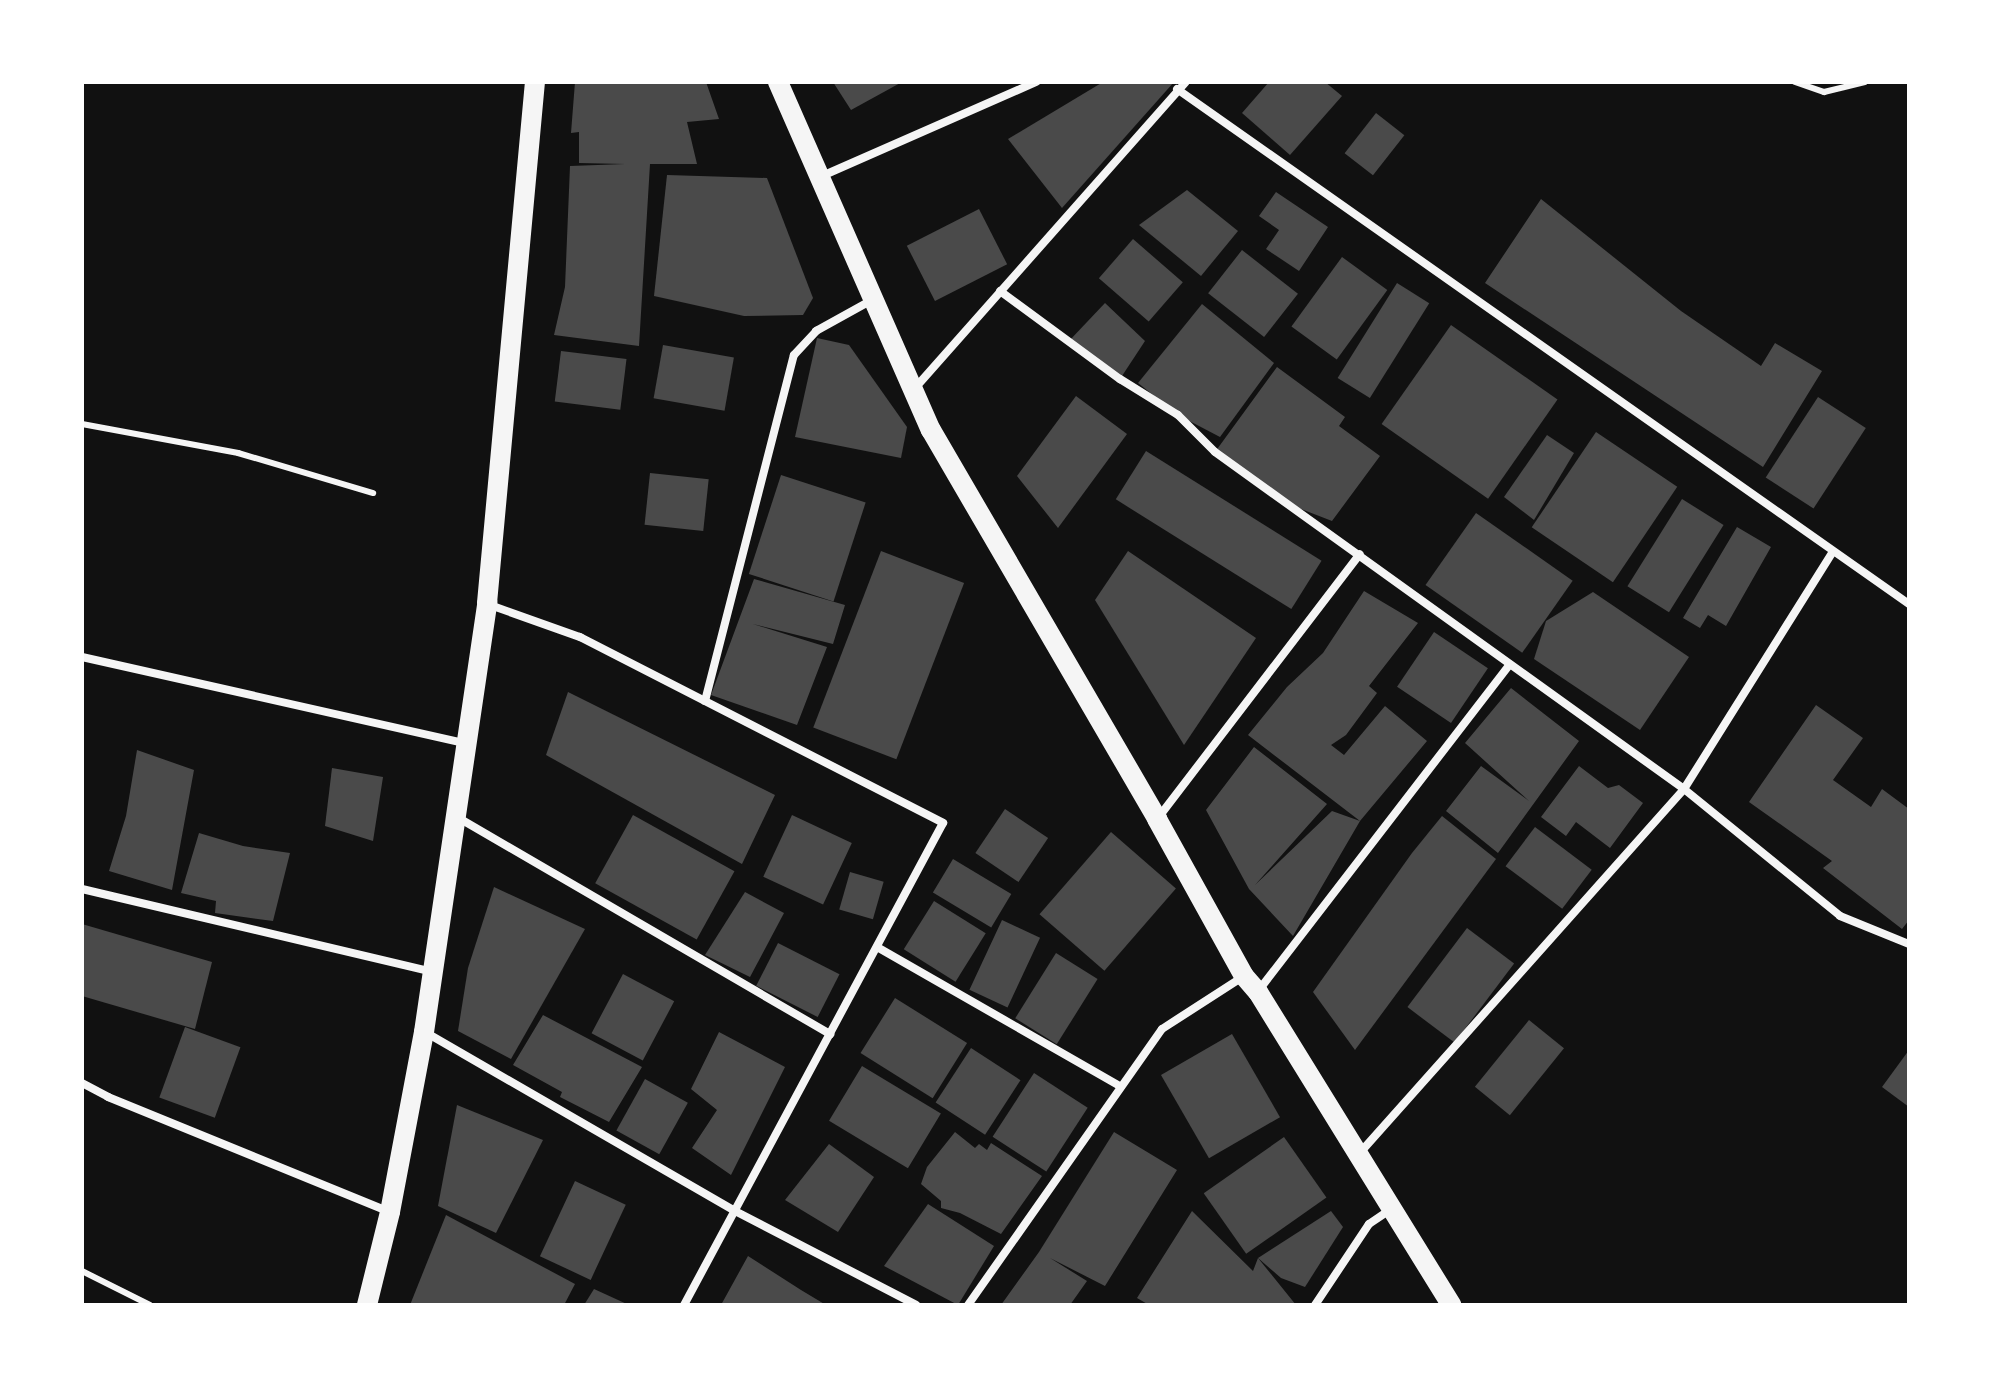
<!DOCTYPE html>
<style>
body{margin:0}
#map{position:relative;width:1991px;height:1387px;overflow:hidden;background:#111;font-family:"Open Sans",sans-serif}
div>[style]{position:absolute}
.building>*{inset:0;background:#4a4a4a;transform-origin:0 0}
.service>*{height:6px;margin:-3px;padding:0 3px;transform-origin:3px;border-radius:3px;background:#f5f5f5}
.minor>*{height:8px;margin:-4px;padding:0 4px;transform-origin:4px;border-radius:4px;background:#f5f5f5}
.primary>*{height:20px;margin:-10px;padding:0 10px;transform-origin:10px;border-radius:10px;background:#f5f5f5}
span{translate:-50% -50%;white-space:nowrap;text-align:center;line-height:1.15;-webkit-text-stroke:7px #fff;paint-order:stroke}
.frame{position:absolute;inset:0;border:84px solid #fff;pointer-events:none}
</style>
<div id="map">
<div class="building">
<div style="clip-path:polygon(575px 82px,706px 82px,719px 119px,687px 122px,697px 164px,650px 164px,639px 346px,554px 335px,565px 287px,570px 166px,625px 164px,579px 163px,579px 132px,571px 133px)"></div>
<div style="clip-path:polygon(833px 82px,902px 82px,851px 110px)"></div>
<div style="clip-path:polygon(1103px 82px,1174px 82px,1062px 208px,1008px 139px)"></div>
<div style="clip-path:polygon(1269px 82px,1325px 82px,1342px 96px,1290px 155px,1242px 113px)"></div>
<div style="left:1376px;top:113px;width:36px;height:51px;rotate:38deg"></div>
<div style="clip-path:polygon(667px 175px,767px 178px,813px 298px,803px 315px,744px 316px,654px 296px)"></div>
<div style="clip-path:polygon(1187px 190px,1238px 231px,1201px 276px,1139px 225px)"></div>
<div style="clip-path:polygon(1276px 192px,1328px 227px,1299px 271px,1266px 249px,1279px 230px,1259px 216px)"></div>
<div style="clip-path:polygon(1541px 199px,1681px 311px,1761px 366px,1775px 343px,1822px 371px,1763px 467px,1485px 283px)"></div>
<div style="left:979px;top:209px;width:62px;height:81px;rotate:63deg"></div>
<div style="left:1133px;top:239px;width:66px;height:52px;rotate:41deg"></div>
<div style="left:1242px;top:250px;width:71px;height:55px;rotate:38deg"></div>
<div style="left:1342px;top:257px;width:56px;height:86px;rotate:36deg"></div>
<div style="left:1397px;top:283px;width:38px;height:112px;rotate:32deg"></div>
<div style="clip-path:polygon(1105px 303px,1145px 341px,1120px 379px,1069px 341px)"></div>
<div style="clip-path:polygon(1202px 304px,1274px 363px,1220px 437px,1178px 415px,1138px 383px)"></div>
<div style="left:1451px;top:325px;width:130px;height:121px;rotate:35deg"></div>
<div style="clip-path:polygon(817px 338px,849px 345px,907px 427px,901px 458px,795px 437px)"></div>
<div style="left:663px;top:345px;width:72px;height:54px;rotate:10deg"></div>
<div style="left:561px;top:351px;width:66px;height:51px;rotate:7deg"></div>
<div style="clip-path:polygon(1277px 367px,1345px 417px,1339px 426px,1380px 456px,1332px 521px,1283px 502px,1215px 452px)"></div>
<div style="clip-path:polygon(1076px 396px,1127px 434px,1058px 528px,1017px 476px)"></div>
<div style="left:1818px;top:397px;width:57px;height:96px;rotate:33deg"></div>
<div style="left:1596px;top:432px;width:98px;height:115px;rotate:34deg"></div>
<div style="clip-path:polygon(1547px 435px,1574px 453px,1534px 520px,1504px 497px)"></div>
<div style="left:1146px;top:451px;width:207px;height:57px;rotate:32deg"></div>
<div style="left:650px;top:473px;width:59px;height:52px;rotate:6deg"></div>
<div style="left:781px;top:475px;width:89px;height:104px;rotate:18deg"></div>
<div style="left:1682px;top:499px;width:49px;height:103px;rotate:32deg"></div>
<div style="left:1476px;top:513px;width:118px;height:88px;rotate:35deg"></div>
<div style="clip-path:polygon(1737px 527px,1771px 547px,1726px 626px,1708px 615px,1700px 628px,1683px 618px)"></div>
<div style="left:881px;top:551px;width:89px;height:189px;rotate:21deg"></div>
<div style="clip-path:polygon(1128px 551px,1256px 638px,1184px 745px,1095px 600px)"></div>
<div style="clip-path:polygon(754px 579px,845px 605px,833px 644px,753px 624px,827px 647px,797px 725px,711px 695px)"></div>
<div style="clip-path:polygon(1364px 591px,1418px 623px,1369px 686px,1377px 693px,1346px 735px,1331px 745px,1344px 755px,1385px 706px,1427px 741px,1360px 821px,1293px 936px,1249px 889px,1206px 810px,1254px 747px,1327px 804px,1255px 885px,1332px 811px,1360px 821px,1248px 735px,1287px 687px,1323px 653px)"></div>
<div style="clip-path:polygon(1593px 592px,1689px 657px,1640px 730px,1534px 659px,1546px 621px)"></div>
<div style="left:1434px;top:632px;width:65px;height:66px;rotate:34deg"></div>
<div style="clip-path:polygon(1511px 688px,1579px 741px,1498px 853px,1446px 811px,1481px 766px,1529px 801px,1465px 743px)"></div>
<div style="clip-path:polygon(568px 692px,775px 795px,742px 864px,546px 755px)"></div>
<div style="clip-path:polygon(1816px 705px,1863px 738px,1833px 780px,1871px 807px,1882px 789px,1909px 809px,1909px 920px,1902px 929px,1823px 868px,1832px 861px,1749px 802px)"></div>
<div style="clip-path:polygon(137px 750px,194px 770px,172px 890px,109px 871px,126px 816px)"></div>
<div style="clip-path:polygon(1579px 766px,1608px 788px,1619px 785px,1643px 803px,1610px 848px,1576px 822px,1566px 836px,1541px 817px)"></div>
<div style="clip-path:polygon(332px 768px,383px 777px,373px 841px,325px 826px)"></div>
<div style="left:1005px;top:809px;width:52px;height:53px;rotate:34deg"></div>
<div style="left:633px;top:815px;width:116px;height:78px;rotate:29deg"></div>
<div style="left:792px;top:815px;width:66px;height:68px;rotate:25deg"></div>
<div style="clip-path:polygon(1442px 816px,1496px 859px,1355px 1050px,1313px 992px,1412px 853px)"></div>
<div style="left:1535px;top:827px;width:71px;height:49px;rotate:37deg"></div>
<div style="left:1111px;top:832px;width:86px;height:109px;rotate:41deg"></div>
<div style="clip-path:polygon(199px 833px,243px 846px,290px 853px,273px 921px,215px 913px,216px 901px,181px 893px)"></div>
<div style="left:953px;top:859px;width:68px;height:39px;rotate:31deg"></div>
<div style="left:850px;top:872px;width:35px;height:39px;rotate:16deg"></div>
<div style="clip-path:polygon(494px 887px,585px 929px,511px 1059px,458px 1031px,468px 968px)"></div>
<div style="clip-path:polygon(745px 892px,784px 913px,750px 977px,705px 955px)"></div>
<div style="left:934px;top:901px;width:61px;height:57px;rotate:32deg"></div>
<div style="left:1002px;top:920px;width:42px;height:77px;rotate:25deg"></div>
<div style="clip-path:polygon(82px 924px,212px 962px,195px 1029px,82px 996px)"></div>
<div style="left:1467px;top:928px;width:59px;height:99px;rotate:37deg"></div>
<div style="left:778px;top:943px;width:69px;height:48px;rotate:27deg"></div>
<div style="left:1056px;top:953px;width:49px;height:77px;rotate:32deg"></div>
<div style="left:623px;top:974px;width:58px;height:67px;rotate:28deg"></div>
<div style="left:895px;top:998px;width:85px;height:65px;rotate:32deg"></div>
<div style="clip-path:polygon(543px 1015px,642px 1067px,609px 1122px,560px 1097px,562px 1092px,513px 1065px)"></div>
<div style="left:1529px;top:1020px;width:45px;height:86px;rotate:39deg"></div>
<div style="left:185px;top:1027px;width:59px;height:75px;rotate:20deg"></div>
<div style="clip-path:polygon(719px 1032px,785px 1067px,731px 1175px,692px 1148px,717px 1110px,691px 1089px)"></div>
<div style="left:1232px;top:1034px;width:96px;height:82px;rotate:60deg"></div>
<div style="left:971px;top:1048px;width:59px;height:65px;rotate:33deg"></div>
<div style="clip-path:polygon(1909px 1050px,1909px 1107px,1882px 1087px)"></div>
<div style="left:862px;top:1066px;width:92px;height:64px;rotate:31deg"></div>
<div style="left:1034px;top:1073px;width:64px;height:76px;rotate:33deg"></div>
<div style="left:645px;top:1079px;width:49px;height:59px;rotate:29deg"></div>
<div style="clip-path:polygon(457px 1105px,543px 1140px,496px 1233px,438px 1206px)"></div>
<div style="clip-path:polygon(955px 1132px,975px 1148px,979px 1144px,987px 1150px,991px 1143px,1042px 1176px,1001px 1234px,960px 1213px,941px 1208px,941px 1201px,921px 1184px,927px 1167px)"></div>
<div style="clip-path:polygon(1114px 1132px,1177px 1170px,1105px 1286px,1050px 1258px,1087px 1281px,1070px 1305px,1001px 1305px,1039px 1252px)"></div>
<div style="left:1284px;top:1137px;width:74px;height:98px;rotate:55deg"></div>
<div style="clip-path:polygon(829px 1144px,874px 1177px,838px 1232px,785px 1200px)"></div>
<div style="left:575px;top:1181px;width:56px;height:83px;rotate:25deg"></div>
<div style="clip-path:polygon(928px 1204px,994px 1246px,958px 1305px,884px 1266px)"></div>
<div style="clip-path:polygon(1192px 1211px,1253px 1271px,1258px 1258px,1296px 1305px,1149px 1305px,1137px 1298px)"></div>
<div style="clip-path:polygon(1331px 1211px,1343px 1227px,1305px 1287px,1281px 1278px,1258px 1258px)"></div>
<div style="clip-path:polygon(446px 1215px,575px 1284px,564px 1305px,410px 1305px)"></div>
<div style="clip-path:polygon(748px 1256px,801px 1290px,826px 1305px,721px 1305px)"></div>
<div style="clip-path:polygon(594px 1289px,629px 1305px,584px 1305px)"></div>
</div>
<div class="service">
<div style="left:1795px;top:82px;width:31px;rotate:19deg"></div>
<div style="left:1824px;top:92px;width:42px;rotate:-13.7deg"></div>
<div style="left:82px;top:424px;width:159px;rotate:10.5deg"></div>
<div style="left:238px;top:453px;width:141px;rotate:16.5deg"></div>
<div style="left:82px;top:1271px;width:76px;rotate:26.6deg"></div>
</div>
<div class="minor">
<div style="left:1177px;top:89px;width:895px;rotate:35.13deg"></div>
<div style="left:822px;top:176px;width:234px;rotate:-23.7deg"></div>
<div style="left:1000px;top:291px;width:149px;rotate:36.3deg"></div>
<div style="left:1120px;top:379px;width:68px;rotate:31.8deg"></div>
<div style="left:1178px;top:415px;width:52px;rotate:45deg"></div>
<div style="left:1215px;top:452px;width:578px;rotate:35.7deg"></div>
<div style="left:1684px;top:789px;width:201px;rotate:39.1deg"></div>
<div style="left:1840px;top:916px;width:74px;rotate:22.1deg"></div>
<div style="left:916px;top:387px;width:407px;rotate:-48.5deg"></div>
<div style="left:490px;top:605px;width:96px;rotate:19.6deg"></div>
<div style="left:580px;top:637px;width:408px;rotate:27.1deg"></div>
<div style="left:943px;top:823px;width:547px;rotate:118.25deg"></div>
<div style="left:82px;top:657px;width:392px;rotate:12.7deg"></div>
<div style="left:705px;top:701px;width:357px;rotate:-75.6deg"></div>
<div style="left:794px;top:355px;width:33px;rotate:-47deg"></div>
<div style="left:816px;top:331px;width:64px;rotate:-29deg"></div>
<div style="left:457px;top:817px;width:432px;rotate:30.2deg"></div>
<div style="left:1158px;top:818px;width:332px;rotate:-52.6deg"></div>
<div style="left:82px;top:889px;width:358px;rotate:13.3deg"></div>
<div style="left:877px;top:947px;width:281px;rotate:29.8deg"></div>
<div style="left:1259px;top:990px;width:411px;rotate:-52.4deg"></div>
<div style="left:425px;top:1032px;width:358px;rotate:30deg"></div>
<div style="left:735px;top:1211px;width:204px;rotate:27.4deg"></div>
<div style="left:82px;top:1083px;width:30px;rotate:28deg"></div>
<div style="left:108px;top:1097px;width:305px;rotate:22.2deg"></div>
<div style="left:1358px;top:1155px;width:490px;rotate:-48.3deg"></div>
<div style="left:1684px;top:789px;width:279px;rotate:-57.9deg"></div>
<div style="left:968px;top:1305px;width:337px;rotate:-54.9deg"></div>
<div style="left:1162px;top:1029px;width:98px;rotate:-32.9deg"></div>
<div style="left:1315px;top:1305px;width:97px;rotate:-56.3deg"></div>
<div style="left:1369px;top:1224px;width:27px;rotate:-34deg"></div>
</div>
<div class="primary">
<div style="left:778px;top:82px;width:380px;rotate:66.3deg"></div>
<div style="left:931px;top:430px;width:450px;rotate:59.8deg"></div>
<div style="left:1157px;top:819px;width:179px;rotate:61deg"></div>
<div style="left:1244px;top:976px;width:21px;rotate:49deg"></div>
<div style="left:1258px;top:992px;width:368px;rotate:58.3deg"></div>
<div style="left:367px;top:1305px;width:96px;rotate:-76.1deg"></div>
<div style="left:390px;top:1212px;width:183px;rotate:-79.3deg"></div>
<div style="left:424px;top:1032px;width:434px;rotate:-81.6deg"></div>
<div style="left:487px;top:603px;width:523px;rotate:-84.74deg"></div>
</div>
<div class="frame"></div>
</div>
